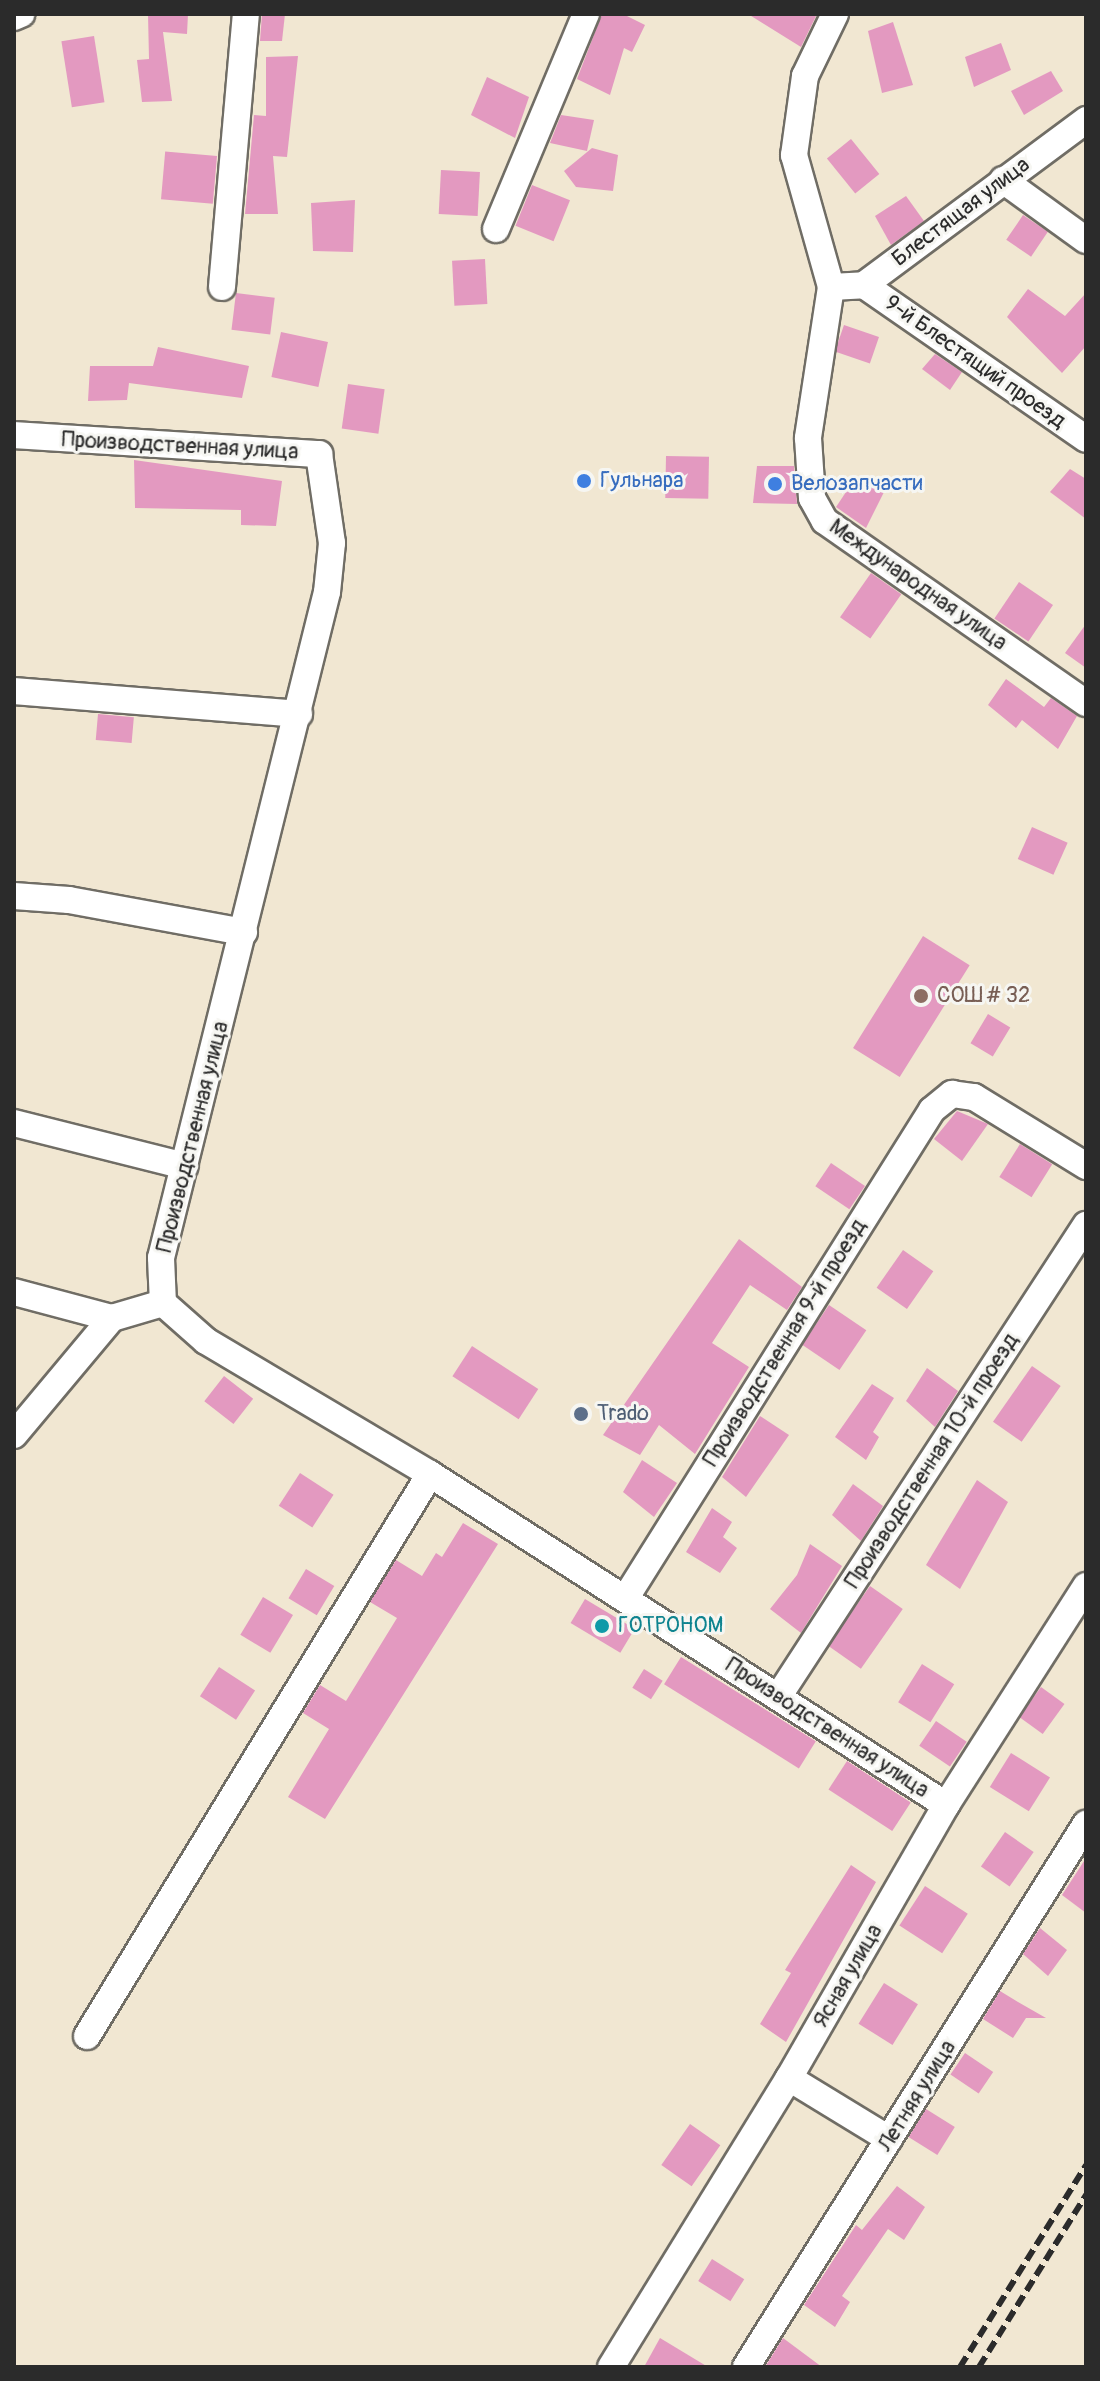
<!DOCTYPE html>
<meta charset="utf-8">
<style>
body{margin:0}
#map{position:relative;width:1100px;height:2381px;overflow:hidden;background:#f1e7d2;font-family:Pangolin,sans-serif}
div>[style]{position:absolute}
.building>*{inset:0;background:#e399c0;transform-origin:0 0}
.roads{filter:drop-shadow(2px 0 #706d65) drop-shadow(-2px 0 #706d65) drop-shadow(0 2px #706d65) drop-shadow(0 -2px #706d65)}
.minor>*{height:26px;margin:-13px;padding:0 13px;transform-origin:13px;border-radius:13px;background:#fff}
.rail>*{height:6px;margin-top:-3px;transform-origin:0;background:repeating-linear-gradient(90deg,#2b2b2b 0 12px,transparent 0 18px)}
.dots>*{width:22px;height:22px;translate:-50% -50%;box-sizing:border-box;border:4px solid #f6f6f2;border-radius:50%}
span{translate:-50% -50%;white-space:nowrap;text-align:center;line-height:1.15;-webkit-text-stroke:6px #f6f6f2;paint-order:stroke}
.street-label{font-size:22px;color:#2b2b2b}
.shop-label{font-size:22px;color:#366cbe}
.left{translate:0 -50%;text-align:left}
.education-label{font-size:22px;color:#785e54}
.service-label{font-size:22px;color:#4e5e75}
.culture-label{font-size:22px;color:#0d838f}
.frame{position:absolute;inset:0;border:16px solid #2b2b2b;pointer-events:none}
</style>
<div id="map">
<div class="building">
<div style="clip-path:polygon(148px 14px,188px 14px,187px 34px,163px 32px,172px 101px,142px 102px,137px 60px,149px 59px)"></div>
<div style="clip-path:polygon(262px 14px,285px 14px,282px 41px,260px 41px)"></div>
<div style="clip-path:polygon(602px 14px,623px 14px,645px 25px,632px 52px,624px 48px,610px 95px,577px 79px)"></div>
<div style="clip-path:polygon(748px 14px,817px 14px,801px 47px)"></div>
<div style="clip-path:polygon(893px 22px,913px 85px,882px 93px,868px 31px)"></div>
<div style="left:94px;top:36px;width:67px;height:33px;rotate:81deg"></div>
<div style="clip-path:polygon(1001px 43px,1011px 70px,974px 87px,965px 57px)"></div>
<div style="clip-path:polygon(298px 56px,287px 157px,273px 156px,278px 214px,245px 214px,254px 115px,266px 116px,266px 57px)"></div>
<div style="clip-path:polygon(1051px 71px,1063px 91px,1024px 115px,1011px 91px)"></div>
<div style="clip-path:polygon(487px 77px,529px 97px,515px 138px,471px 115px)"></div>
<div style="clip-path:polygon(561px 115px,594px 120px,587px 151px,550px 143px)"></div>
<div style="left:851px;top:139px;width:45px;height:31px;rotate:51deg"></div>
<div style="clip-path:polygon(592px 148px,618px 155px,613px 191px,576px 187px,564px 171px)"></div>
<div style="left:217px;top:156px;width:48px;height:52px;rotate:95deg"></div>
<div style="left:441px;top:170px;width:39px;height:44px;rotate:3deg"></div>
<div style="left:532px;top:185px;width:41px;height:44px;rotate:22deg"></div>
<div style="clip-path:polygon(906px 196px,924px 221px,891px 245px,875px 216px)"></div>
<div style="clip-path:polygon(355px 200px,353px 252px,313px 251px,311px 203px)"></div>
<div style="left:1023px;top:215px;width:30px;height:30px;rotate:34deg"></div>
<div style="left:485px;top:259px;width:45px;height:33px;rotate:87deg"></div>
<div style="clip-path:polygon(1028px 289px,1065px 316px,1086px 293px,1086px 346px,1062px 373px,1007px 317px)"></div>
<div style="left:236px;top:293px;width:39px;height:37px;rotate:7deg"></div>
<div style="left:844px;top:325px;width:37px;height:28px;rotate:19deg"></div>
<div style="left:281px;top:332px;width:48px;height:46px;rotate:12deg"></div>
<div style="clip-path:polygon(158px 347px,249px 366px,242px 398px,129px 383px,127px 400px,88px 401px,90px 366px,153px 366px)"></div>
<div style="clip-path:polygon(935px 354px,962px 372px,950px 390px,922px 369px)"></div>
<div style="left:348px;top:384px;width:37px;height:45px;rotate:8deg"></div>
<div style="left:666px;top:456px;width:43px;height:42px;rotate:1deg"></div>
<div style="clip-path:polygon(134px 460px,282px 481px,276px 526px,241px 525px,241px 510px,135px 508px)"></div>
<div style="clip-path:polygon(757px 466px,794px 466px,797px 504px,753px 503px)"></div>
<div style="clip-path:polygon(1070px 469px,1086px 479px,1086px 519px,1050px 492px)"></div>
<div style="clip-path:polygon(856px 477px,884px 492px,866px 528px,836px 507px)"></div>
<div style="left:871px;top:573px;width:37px;height:54px;rotate:35deg"></div>
<div style="left:1019px;top:582px;width:41px;height:44px;rotate:34deg"></div>
<div style="clip-path:polygon(1086px 624px,1086px 668px,1065px 653px)"></div>
<div style="clip-path:polygon(1006px 679px,1044px 707px,1051px 698px,1077px 716px,1058px 749px,1022px 720px,1016px 728px,988px 705px)"></div>
<div style="left:98px;top:714px;width:36px;height:26px;rotate:5deg"></div>
<div style="left:1032px;top:827px;width:39px;height:35px;rotate:24deg"></div>
<div style="left:923px;top:936px;width:55px;height:132px;rotate:32deg"></div>
<div style="left:988px;top:1014px;width:26px;height:34px;rotate:31deg"></div>
<div style="clip-path:polygon(957px 1111px,988px 1124px,962px 1161px,934px 1139px)"></div>
<div style="left:1020px;top:1144px;width:38px;height:39px;rotate:32deg"></div>
<div style="left:831px;top:1163px;width:41px;height:28px;rotate:34deg"></div>
<div style="clip-path:polygon(739px 1239px,802px 1287px,787px 1310px,750px 1285px,712px 1343px,749px 1367px,695px 1454px,659px 1425px,640px 1455px,603px 1435px)"></div>
<div style="left:903px;top:1250px;width:37px;height:46px;rotate:35deg"></div>
<div style="left:829px;top:1305px;width:45px;height:48px;rotate:34deg"></div>
<div style="left:472px;top:1346px;width:79px;height:36px;rotate:33deg"></div>
<div style="left:1032px;top:1366px;width:35px;height:68px;rotate:35deg"></div>
<div style="clip-path:polygon(927px 1368px,958px 1391px,935px 1427px,906px 1401px)"></div>
<div style="left:224px;top:1376px;width:37px;height:32px;rotate:38deg"></div>
<div style="clip-path:polygon(872px 1384px,894px 1398px,873px 1432px,879px 1437px,866px 1460px,835px 1437px)"></div>
<div style="clip-path:polygon(760px 1416px,789px 1435px,746px 1497px,722px 1477px)"></div>
<div style="clip-path:polygon(642px 1460px,677px 1483px,654px 1517px,623px 1492px)"></div>
<div style="left:300px;top:1473px;width:40px;height:39px;rotate:33deg"></div>
<div style="clip-path:polygon(977px 1480px,1008px 1502px,960px 1589px,926px 1565px)"></div>
<div style="clip-path:polygon(853px 1484px,883px 1506px,861px 1541px,832px 1515px)"></div>
<div style="clip-path:polygon(712px 1508px,732px 1522px,723px 1537px,737px 1548px,720px 1573px,686px 1552px)"></div>
<div style="clip-path:polygon(463px 1523px,498px 1544px,325px 1819px,288px 1797px,329px 1729px,303px 1713px,320px 1685px,346px 1701px,397px 1618px,370px 1602px,396px 1560px,422px 1576px,436px 1553px,442px 1557px)"></div>
<div style="clip-path:polygon(810px 1544px,842px 1566px,801px 1633px,770px 1609px,797px 1575px)"></div>
<div style="left:306px;top:1569px;width:33px;height:34px;rotate:31deg"></div>
<div style="left:870px;top:1586px;width:40px;height:73px;rotate:35deg"></div>
<div style="left:263px;top:1597px;width:35px;height:44px;rotate:31deg"></div>
<div style="left:585px;top:1599px;width:58px;height:28px;rotate:31deg"></div>
<div style="left:681px;top:1657px;width:159px;height:32px;rotate:32deg"></div>
<div style="left:922px;top:1664px;width:38px;height:45px;rotate:32deg"></div>
<div style="left:219px;top:1667px;width:43px;height:35px;rotate:33deg"></div>
<div style="left:644px;top:1669px;width:22px;height:22px;rotate:32deg"></div>
<div style="left:1041px;top:1687px;width:29px;height:37px;rotate:36deg"></div>
<div style="left:936px;top:1721px;width:37px;height:30px;rotate:34deg"></div>
<div style="left:1011px;top:1753px;width:46px;height:40px;rotate:32deg"></div>
<div style="left:847px;top:1761px;width:76px;height:34px;rotate:33deg"></div>
<div style="left:1005px;top:1832px;width:35px;height:42px;rotate:35deg"></div>
<div style="clip-path:polygon(1086px 1858px,1086px 1913px,1062px 1895px)"></div>
<div style="clip-path:polygon(851px 1865px,876px 1882px,786px 2042px,760px 2024px,791px 1973px,785px 1970px)"></div>
<div style="left:925px;top:1886px;width:51px;height:47px;rotate:33deg"></div>
<div style="clip-path:polygon(1040px 1928px,1067px 1950px,1048px 1976px,1023px 1954px)"></div>
<div style="left:884px;top:1983px;width:40px;height:48px;rotate:32deg"></div>
<div style="clip-path:polygon(1000px 1991px,1018px 2002px,1046px 2018px,1026px 2018px,1013px 2038px,983px 2019px)"></div>
<div style="left:965px;top:2053px;width:34px;height:26px;rotate:34deg"></div>
<div style="left:926px;top:2109px;width:34px;height:33px;rotate:32deg"></div>
<div style="left:690px;top:2124px;width:37px;height:50px;rotate:35deg"></div>
<div style="clip-path:polygon(897px 2186px,925px 2207px,904px 2240px,888px 2229px,842px 2296px,850px 2302px,835px 2327px,804px 2305px,856px 2225px,862px 2230px)"></div>
<div style="left:712px;top:2259px;width:38px;height:26px;rotate:32deg"></div>
<div style="clip-path:polygon(660px 2338px,708px 2367px,644px 2367px)"></div>
<div style="clip-path:polygon(783px 2338px,822px 2367px,765px 2367px)"></div>
</div>
<div class="roads">
<div class="minor">
<div style="left:835px;top:14px;width:69px;rotate:115.8deg"></div>
<div style="left:805px;top:76px;width:80px;rotate:97.9deg"></div>
<div style="left:794px;top:155px;width:137px;rotate:74.3deg"></div>
<div style="left:831px;top:287px;width:153px;rotate:98.7deg"></div>
<div style="left:808px;top:438px;width:60px;rotate:86.2deg"></div>
<div style="left:812px;top:498px;width:26px;rotate:61deg"></div>
<div style="left:825px;top:521px;width:318px;rotate:34.9deg"></div>
<div style="left:14px;top:17px;width:8px;rotate:-23deg"></div>
<div style="left:1003px;top:180px;width:102px;rotate:35.9deg"></div>
<div style="left:496px;top:229px;width:233px;rotate:-67.3deg"></div>
<div style="left:864px;top:285px;width:270px;rotate:34.7deg"></div>
<div style="left:222px;top:287px;width:274px;rotate:-85deg"></div>
<div style="left:831px;top:287px;width:33px;rotate:-3deg"></div>
<div style="left:864px;top:285px;width:277px;rotate:-36.6deg"></div>
<div style="left:14px;top:435px;width:306px;rotate:3.6deg"></div>
<div style="left:319px;top:454px;width:90px;rotate:81.7deg"></div>
<div style="left:332px;top:543px;width:49px;rotate:95.8deg"></div>
<div style="left:327px;top:592px;width:686px;rotate:104deg"></div>
<div style="left:161px;top:1258px;width:45px;rotate:87.5deg"></div>
<div style="left:163px;top:1303px;width:57px;rotate:41.5deg"></div>
<div style="left:206px;top:1341px;width:261px;rotate:30.7deg"></div>
<div style="left:430px;top:1474px;width:613px;rotate:32.68deg"></div>
<div style="left:14px;top:691px;width:286px;rotate:4.6deg"></div>
<div style="left:14px;top:896px;width:55px;rotate:4.2deg"></div>
<div style="left:69px;top:900px;width:178px;rotate:10.4deg"></div>
<div style="left:14px;top:1123px;width:176px;rotate:14.1deg"></div>
<div style="left:14px;top:1292px;width:101px;rotate:14.9deg"></div>
<div style="left:14px;top:1435px;width:153px;rotate:-50.1deg"></div>
<div style="left:112px;top:1318px;width:53px;rotate:-16.4deg"></div>
<div style="left:625px;top:1599px;width:577px;rotate:-57.88deg"></div>
<div style="left:932px;top:1110px;width:26px;rotate:-39deg"></div>
<div style="left:952px;top:1094px;width:22px;rotate:8deg"></div>
<div style="left:974px;top:1097px;width:132px;rotate:31.6deg"></div>
<div style="left:778px;top:1697px;width:564px;rotate:-56.87deg"></div>
<div style="left:87px;top:2036px;width:658px;rotate:-58.6deg"></div>
<div style="left:789px;top:2078px;width:117px;rotate:31.4deg"></div>
<div style="left:611px;top:2367px;width:339px;rotate:-58.4deg"></div>
<div style="left:789px;top:2078px;width:315px;rotate:-60.1deg"></div>
<div style="left:946px;top:1805px;width:260px;rotate:-57.4deg"></div>
<div style="left:746px;top:2367px;width:641px;rotate:-57.95deg"></div>
</div>
</div>
<div class="rail">
<div style="left:960px;top:2367px;width:238px;rotate:-58deg"></div>
<div style="left:979px;top:2367px;width:203px;rotate:-58.1deg"></div>
</div>
<div class="dots">
<div style="left:584px;top:481px;background:#3f7fe0"></div>
<div style="left:775px;top:484px;background:#3f7fe0"></div>
<div style="left:921px;top:996px;background:#8d6e63"></div>
<div style="left:581px;top:1414px;background:#5c6f8a"></div>
<div style="left:602px;top:1626px;background:#0f9aa8"></div>
</div>
<div class="street-label">
<span style="left:961px;top:212px;rotate:-37deg">Блестящая улица</span>
<span style="left:975px;top:362px;rotate:35deg">9-й Блестящий проезд</span>
<span style="left:180px;top:446px;rotate:3deg">Производственная улица</span>
<span style="left:918px;top:585px;rotate:35deg">Международная улица</span>
<span style="left:193px;top:1137px;rotate:-76deg">Производственная улица</span>
<span style="left:785px;top:1343px;rotate:-58deg">Производственная 9-й проезд</span>
<span style="left:932px;top:1461px;rotate:-57deg">Производственная 10-й проезд</span>
<span style="left:827px;top:1728px;rotate:33deg">Производственная улица</span>
<span style="left:848px;top:1976px;rotate:-60deg">Ясная улица</span>
<span style="left:917px;top:2096px;rotate:-58deg">Летняя улица</span>
</div>
<div class="shop-label">
<span class="left" style="left:600px;top:481px">Гульнара</span>
<span class="left" style="left:791px;top:484px">Велозапчасти</span>
</div>
<div class="education-label">
<span class="left" style="left:937px;top:996px">СОШ # 32</span>
</div>
<div class="service-label">
<span class="left" style="left:597px;top:1414px">Trado</span>
</div>
<div class="culture-label">
<span class="left" style="left:618px;top:1626px">ГОТРОНОМ</span>
</div>
<div class="frame"></div>
</div>
